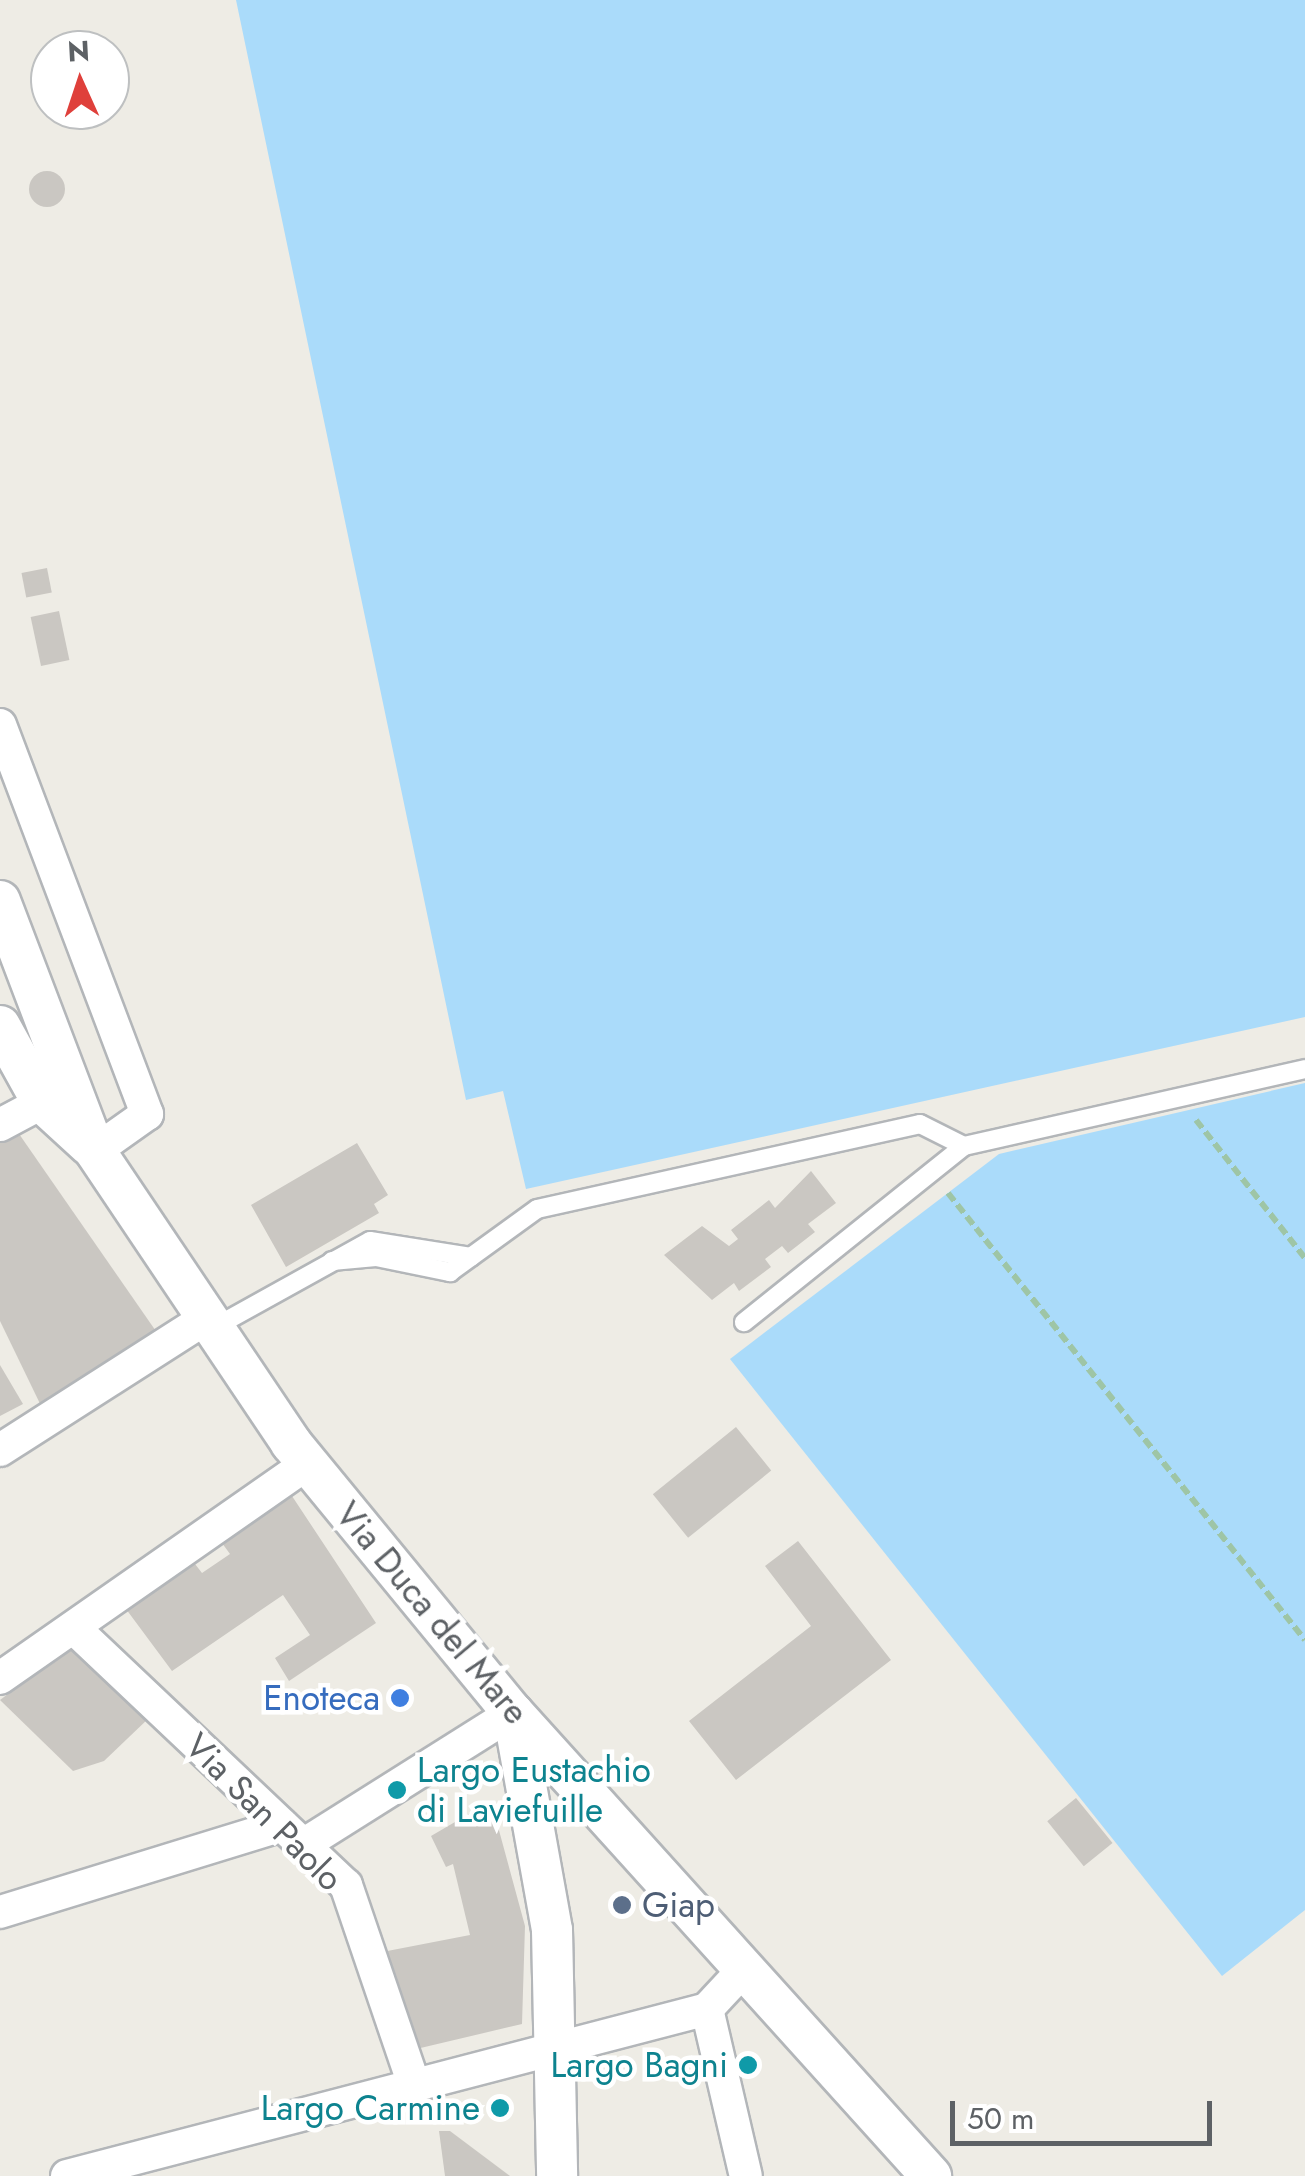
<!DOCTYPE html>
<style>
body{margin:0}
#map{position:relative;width:1305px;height:2176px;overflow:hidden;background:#eeece5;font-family:Jost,sans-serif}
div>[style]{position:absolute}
.water>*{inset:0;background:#aadbfa}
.building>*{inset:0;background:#cac7c2;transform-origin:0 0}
.round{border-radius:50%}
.path>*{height:6px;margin-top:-3px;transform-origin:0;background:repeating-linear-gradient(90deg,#9ec5a6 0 10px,transparent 0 15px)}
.roads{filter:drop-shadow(2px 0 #b3b6b9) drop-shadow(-2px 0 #b3b6b9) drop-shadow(0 2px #b3b6b9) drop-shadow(0 -2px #b3b6b9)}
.service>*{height:18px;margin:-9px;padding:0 9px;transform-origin:9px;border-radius:9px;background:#fff}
.minor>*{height:32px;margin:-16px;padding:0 16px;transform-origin:16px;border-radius:16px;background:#fff}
.tertiary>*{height:40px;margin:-20px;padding:0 20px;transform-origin:20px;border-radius:20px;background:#fff}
.dots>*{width:28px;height:28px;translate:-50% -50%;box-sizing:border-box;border:5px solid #fff;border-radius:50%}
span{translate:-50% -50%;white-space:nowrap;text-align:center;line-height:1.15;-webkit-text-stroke:9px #fff;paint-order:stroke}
.street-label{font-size:35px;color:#5d6165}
.shop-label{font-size:35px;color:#366cbe}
.right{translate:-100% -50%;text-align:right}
.culture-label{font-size:35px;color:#0d838f}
.left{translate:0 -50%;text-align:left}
.service-label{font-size:35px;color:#4e5e75}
.north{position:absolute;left:30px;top:30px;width:100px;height:100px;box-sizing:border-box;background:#fff;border:2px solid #bec0c1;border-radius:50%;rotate:357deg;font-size:28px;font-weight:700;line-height:40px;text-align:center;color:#5d6165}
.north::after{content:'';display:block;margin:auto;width:35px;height:45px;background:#df403b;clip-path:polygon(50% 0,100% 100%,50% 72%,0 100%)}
.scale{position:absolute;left:950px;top:2101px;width:262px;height:45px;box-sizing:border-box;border:5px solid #5d6165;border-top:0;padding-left:12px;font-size:30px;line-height:35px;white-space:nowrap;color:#5d6165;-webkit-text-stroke:8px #fff;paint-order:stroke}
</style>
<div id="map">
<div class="water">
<div style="clip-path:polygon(236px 0,1305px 0,1305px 1017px,526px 1189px,503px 1091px,466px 1100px)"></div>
<div style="clip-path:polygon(1305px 1083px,1305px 1910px,1222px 1976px,730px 1359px,999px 1154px)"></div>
</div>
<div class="building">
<div class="round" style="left:29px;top:171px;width:36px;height:36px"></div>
<div style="left:47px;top:568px;width:25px;height:26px;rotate:79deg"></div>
<div style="left:59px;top:611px;width:50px;height:29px;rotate:78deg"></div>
<div style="clip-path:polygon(17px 1131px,160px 1337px,45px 1414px,0 1321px,0 1140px)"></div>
<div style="clip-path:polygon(357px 1143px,388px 1195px,374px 1204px,379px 1213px,286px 1267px,251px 1205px)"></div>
<div style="clip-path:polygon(811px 1171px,836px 1203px,808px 1224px,815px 1232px,788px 1253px,782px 1246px,765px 1259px,771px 1267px,739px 1291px,734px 1283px,712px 1300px,664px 1255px,702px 1226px,729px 1246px,738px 1239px,731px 1230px,769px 1200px,775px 1208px)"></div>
<div style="clip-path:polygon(0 1365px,23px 1404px,0 1416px)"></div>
<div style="left:736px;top:1427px;width:56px;height:107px;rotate:51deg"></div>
<div style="clip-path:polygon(290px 1493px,376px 1623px,289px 1681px,275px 1658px,310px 1635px,283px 1595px,172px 1671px,126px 1609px,195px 1564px,202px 1573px,230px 1554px,222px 1543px)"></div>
<div style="clip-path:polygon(798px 1541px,891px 1660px,736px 1780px,689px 1721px,811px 1626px,765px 1566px)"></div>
<div style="clip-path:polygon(72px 1646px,150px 1717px,104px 1761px,73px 1771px,0 1700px)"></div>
<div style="left:1076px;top:1798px;width:58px;height:37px;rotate:51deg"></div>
<div style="clip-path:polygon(491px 1801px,525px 1926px,522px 2024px,412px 2050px,377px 1953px,470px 1935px,453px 1864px,446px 1867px,431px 1836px)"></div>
<div style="clip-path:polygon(439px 2131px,450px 2131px,510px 2176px,445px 2176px)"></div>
</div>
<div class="path">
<div style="left:1196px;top:1120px;width:176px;rotate:51.7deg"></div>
<div style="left:948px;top:1193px;width:572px;rotate:51.39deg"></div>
</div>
<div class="roads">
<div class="service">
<div style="left:964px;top:1146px;width:350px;rotate:-12.7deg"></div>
<div style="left:332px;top:1261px;width:44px;rotate:-5.2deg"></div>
<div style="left:376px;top:1257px;width:76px;rotate:11.5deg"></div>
<div style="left:450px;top:1272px;width:107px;rotate:-35.9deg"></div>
<div style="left:537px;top:1209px;width:392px;rotate:-12.5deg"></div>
<div style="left:920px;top:1124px;width:49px;rotate:26.6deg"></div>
<div style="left:964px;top:1146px;width:282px;rotate:141.3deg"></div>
<div style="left:215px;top:1327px;width:177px;rotate:-29deg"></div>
<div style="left:370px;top:1241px;width:102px;rotate:9deg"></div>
</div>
<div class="minor">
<div style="left:0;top:725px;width:416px;rotate:69.3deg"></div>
<div style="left:147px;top:1114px;width:64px;rotate:144.6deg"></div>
<div style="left:0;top:1125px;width:70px;rotate:-28deg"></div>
<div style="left:0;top:1450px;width:247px;rotate:-32.6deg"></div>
<div style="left:75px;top:1629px;width:373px;rotate:43.4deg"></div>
<div style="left:346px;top:1885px;width:214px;rotate:71.2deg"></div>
<div style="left:0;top:1678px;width:376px;rotate:-34.9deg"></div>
<div style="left:303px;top:1845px;width:248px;rotate:-32.2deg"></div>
<div style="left:0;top:1912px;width:295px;rotate:-17.1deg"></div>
<div style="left:707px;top:2009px;width:171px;rotate:76.9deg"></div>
<div style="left:67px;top:2176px;width:661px;rotate:-14.62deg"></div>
<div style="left:707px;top:2009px;width:57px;rotate:-47.1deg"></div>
</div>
<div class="tertiary">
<div style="left:0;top:901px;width:267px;rotate:69.2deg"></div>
<div style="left:95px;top:1151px;width:352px;rotate:56.1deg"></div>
<div style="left:291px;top:1443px;width:350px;rotate:50.6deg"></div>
<div style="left:513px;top:1713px;width:624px;rotate:47.92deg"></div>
<div style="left:0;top:1026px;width:87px;rotate:61.1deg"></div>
<div style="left:42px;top:1102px;width:64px;rotate:42.5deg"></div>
<div style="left:513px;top:1713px;width:220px;rotate:79.8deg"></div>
<div style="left:552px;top:1930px;width:246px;rotate:88.8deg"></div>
</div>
</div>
<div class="dots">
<div style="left:400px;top:1698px;background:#3f7fe0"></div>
<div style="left:397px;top:1790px;background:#0f9aa8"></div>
<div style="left:622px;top:1905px;background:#5c6f8a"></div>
<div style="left:748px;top:2065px;background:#0f9aa8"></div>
<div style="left:500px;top:2108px;background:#0f9aa8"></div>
</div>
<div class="street-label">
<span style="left:432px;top:1613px;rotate:50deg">Via Duca del Mare</span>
<span style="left:264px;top:1812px;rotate:45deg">Via San Paolo</span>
</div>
<div class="shop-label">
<span class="right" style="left:380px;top:1698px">Enoteca</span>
</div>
<div class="culture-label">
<span class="left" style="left:417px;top:1790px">Largo Eustachio<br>di Laviefuille</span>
<span class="right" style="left:728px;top:2065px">Largo Bagni</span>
<span class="right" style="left:480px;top:2108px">Largo Carmine</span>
</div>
<div class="service-label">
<span class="left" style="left:642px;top:1905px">Giap</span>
</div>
<div class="north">N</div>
<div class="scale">50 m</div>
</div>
